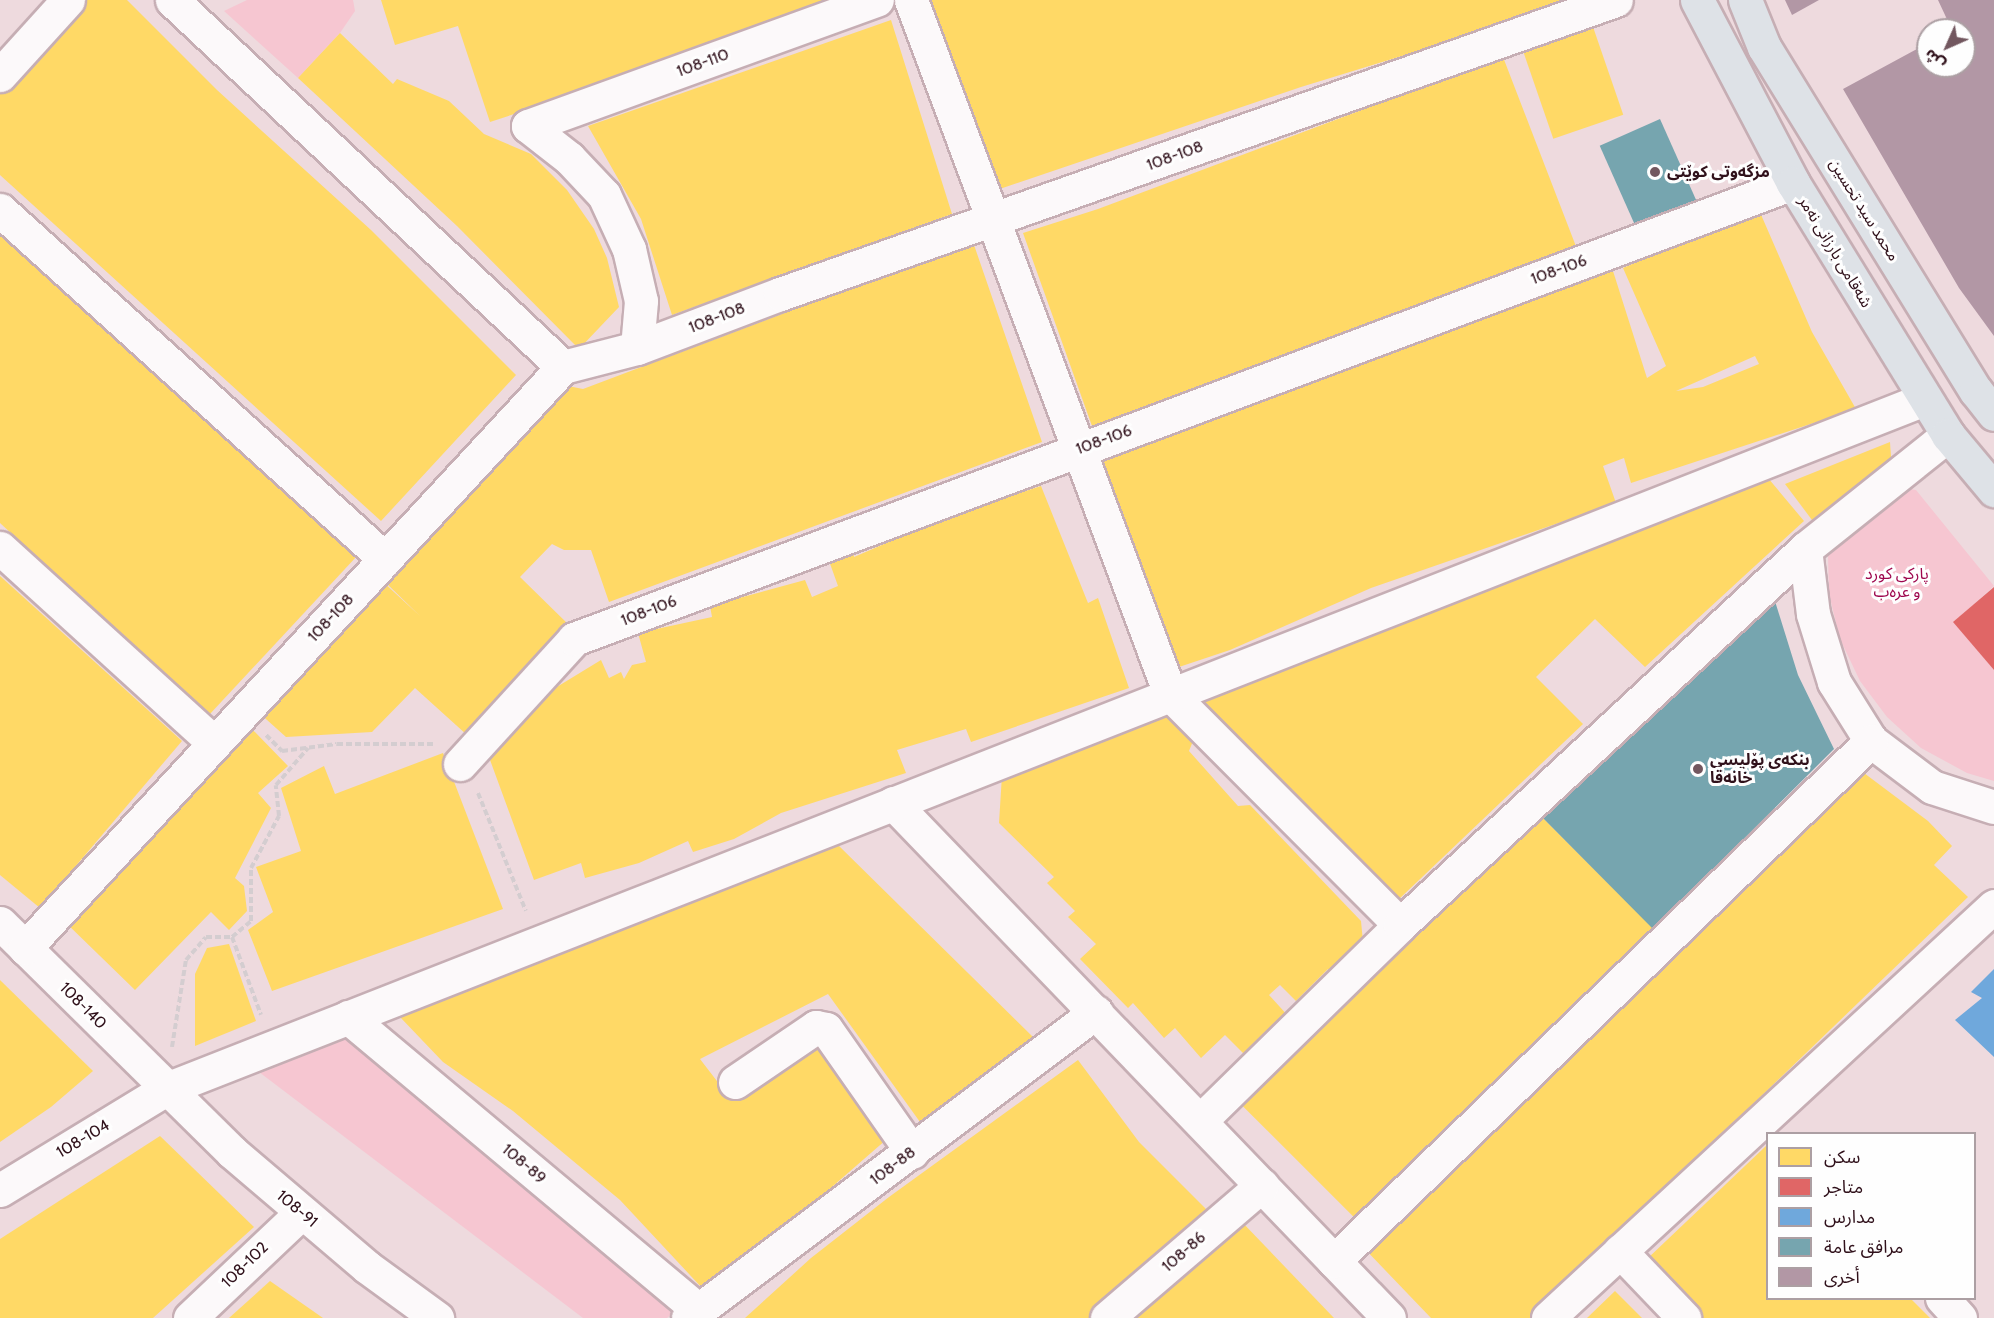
<!DOCTYPE html>
<meta charset="utf-8">
<style>
body{margin:0}
#map{position:relative;width:1994px;height:1318px;overflow:hidden;background:#eedade;font-family:Cabin,"Noto Sans Arabic",sans-serif}
div>[style]{position:absolute}
.green>*{inset:0;background:#f6c6d1}
.homes>*{inset:0;background:#ffd966;transform-origin:0 0}
.shops>*{inset:0;background:#e06666}
.schools>*{inset:0;background:#6fa8dc}
.public>*{inset:0;background:#76a5af;transform-origin:0 0}
.building>*{inset:0;background:#b297a5}
.path>*{height:4px;margin-top:-2px;transform-origin:0;background:repeating-linear-gradient(90deg,#d4cdd0 0 6px,transparent 0 9px)}
.roads{filter:drop-shadow(2px 0 #c6aeb4) drop-shadow(-2px 0 #c6aeb4) drop-shadow(0 2px #c6aeb4) drop-shadow(0 -2px #c6aeb4)}
.minor>*{height:33px;margin:-16.5px;padding:0 16.5px;transform-origin:16.5px;border-radius:16.5px;background:#fcf9fa}
.major>*{height:33px;margin:-16.5px;padding:0 16.5px;transform-origin:16.5px;border-radius:16.5px;background:#dee2e7}
.dots>*{width:16px;height:16px;translate:-50% -50%;box-sizing:border-box;border:3px solid #fefefe;border-radius:50%}
span{translate:-50% -50%;white-space:nowrap;text-align:center;line-height:1.15;-webkit-text-stroke:6px #fefefe;paint-order:stroke}
.street-label{font-size:16px;color:#30111b}
.poi-label{font-size:16px;color:#30111b;font-weight:700}
.left{translate:0 -50%;text-align:left}
.park-label{font-size:16px;color:#9e074e}
.legend{position:absolute;left:1766px;top:1132px;width:210px;height:168px;box-sizing:border-box;background:#fefefe;border:2px solid #ac9fa3;margin:0;padding:8px 10px;list-style:none;font-size:18px;color:#30111b}
.legend li{display:flex;align-items:center;gap:12px;height:30px}
.legend b{width:30px;border:2px solid #ac9fa3}
.north{position:absolute;left:1916px;top:18px;width:60px;height:60px;box-sizing:border-box;background:#fefefe;border:2px solid #ac9fa3;border-radius:50%;rotate:225deg;font-size:16px;font-weight:700;line-height:24px;text-align:center;color:#30111b}
.north::after{content:'';display:block;margin:auto;width:21px;height:27px;background:#72575f;clip-path:polygon(50% 0,100% 100%,50% 72%,0 100%)}
</style>
<div id="map">
<div class="green">
<div style="clip-path:polygon(247px 0,353px 0,355px 11px,340px 33px,298px 78px,224px 11px)"></div>
<div style="clip-path:polygon(1896px 487px,1916px 490px,1994px 586px,1954px 622px,1994px 670px,1994px 781px,1967px 773px,1921px 748px,1887px 717px,1860px 681px,1840px 639px,1829px 594px,1828px 556px)"></div>
<div style="clip-path:polygon(350px 1036px,675px 1312px,667px 1318px,583px 1318px,259px 1072px)"></div>
</div>
<div class="homes">
<div style="clip-path:polygon(77px 0,127px 0,217px 90px,371px 230px,516px 375px,381px 521px,0 175px,0 89px)"></div>
<div style="clip-path:polygon(381px 0,862px 0,490px 122px,458px 26px,395px 45px)"></div>
<div style="clip-path:polygon(926px 0,1580px 0,1580px 1px,1301px 87px,988px 193px)"></div>
<div style="clip-path:polygon(891px 20px,952px 214px,672px 315px,641px 219px,588px 126px)"></div>
<div style="left:1592px;top:24px;width:96px;height:74px;rotate:71deg"></div>
<div style="clip-path:polygon(340px 33px,393px 84px,397px 79px,449px 101px,484px 134px,531px 154px,567px 190px,594px 229px,607px 258px,619px 307px,579px 349px,457px 226px,298px 78px)"></div>
<div style="clip-path:polygon(1503px 57px,1577px 249px,1092px 426px,1023px 233px,1098px 209px)"></div>
<div style="clip-path:polygon(evenodd,1759px 210px,1812px 332px,1856px 409px,1631px 483px,1624px 458px,1603px 466px,1616px 503px,1371px 588px,1230px 650px,1170px 670px,1093px 459px,1613px 271px,1647px 378px,1666px 366px,1623px 268px,1759px 210px,1755px 356px,1759px 364px,1703px 387px,1676px 391px,1755px 356px)"></div>
<div style="clip-path:polygon(0 226px,357px 556px,209px 715px,0 523px)"></div>
<div style="clip-path:polygon(973px 242px,1042px 442px,609px 602px,591px 550px,564px 550px,552px 544px,520px 577px,570px 626px,467px 735px,415px 688px,372px 732px,286px 737px,257px 711px,382px 581px,420px 616px,383px 580px,563px 385px,583px 389px)"></div>
<div style="clip-path:polygon(1890px 442px,1891px 457px,1818px 528px,1785px 484px)"></div>
<div style="clip-path:polygon(1768px 478px,1804px 521px,1645px 667px,1595px 619px,1536px 677px,1583px 724px,1398px 900px,1197px 700px,1642px 524px)"></div>
<div style="clip-path:polygon(1041px 486px,1088px 603px,1098px 598px,1129px 688px,971px 742px,966px 729px,897px 750px,906px 773px,781px 813px,734px 839px,693px 852px,688px 841px,639px 863px,585px 878px,581px 863px,534px 880px,486px 749px,524px 707px,601px 660px,609px 678px,621px 672px,624px 679px,632px 665px,646px 662px,638px 633px,712px 617px,710px 606px,805px 580px,812px 597px,838px 586px,828px 558px,853px 548px,854px 557px,947px 517px)"></div>
<div style="clip-path:polygon(0 576px,182px 741px,40px 908px,0 875px)"></div>
<div style="clip-path:polygon(1167px 717px,1193px 741px,1189px 751px,1238px 806px,1250px 805px,1361px 921px,1363px 942px,1332px 974px,1328px 969px,1296px 1001px,1280px 985px,1269px 995px,1289px 1017px,1246px 1056px,1225px 1035px,1201px 1058px,1175px 1028px,1164px 1038px,1133px 1003px,1128px 1008px,1080px 959px,1096px 944px,1068px 917px,1075px 911px,1047px 883px,1054px 877px,999px 823px,1002px 775px)"></div>
<div style="clip-path:polygon(251px 728px,288px 766px,258px 793px,271px 808px,235px 878px,244px 886px,247px 911px,229px 930px,211px 912px,135px 990px,63px 920px)"></div>
<div style="clip-path:polygon(443px 753px,503px 909px,272px 991px,248px 930px,273px 912px,256px 867px,301px 851px,281px 788px,324px 766px,335px 794px)"></div>
<div style="clip-path:polygon(1860px 770px,1928px 821px,1952px 846px,1934px 865px,1968px 897px,1531px 1318px,1431px 1318px,1362px 1246px)"></div>
<div style="left:1536px;top:811px;width:166px;height:416px;rotate:45deg"></div>
<div style="clip-path:polygon(838px 845px,1033px 1037px,989px 1074px,920px 1122px,828px 994px,700px 1059px,730px 1098px,817px 1042px,887px 1139px,810px 1206px,703px 1289px,620px 1200px,513px 1111px,443px 1062px,400px 1017px,511px 958px)"></div>
<div style="clip-path:polygon(229px 944px,256px 1021px,195px 1046px,195px 974px,207px 948px)"></div>
<div style="clip-path:polygon(0 980px,93px 1071px,51px 1107px,0 1142px)"></div>
<div style="clip-path:polygon(1078px 1060px,1139px 1142px,1209px 1212px,1099px 1318px,745px 1318px,811px 1258px,889px 1197px)"></div>
<div style="clip-path:polygon(160px 1136px,254px 1227px,153px 1318px,0 1318px,0 1239px)"></div>
<div style="clip-path:polygon(1766px 1146px,1767px 1299px,1911px 1299px,1930px 1318px,1701px 1318px,1647px 1259px)"></div>
<div style="clip-path:polygon(1240px 1220px,1334px 1318px,1131px 1318px)"></div>
<div style="clip-path:polygon(270px 1281px,323px 1318px,229px 1318px)"></div>
<div style="clip-path:polygon(1615px 1291px,1642px 1318px,1587px 1318px)"></div>
</div>
<div class="shops">
<div style="clip-path:polygon(1994px 587px,1994px 670px,1953px 622px)"></div>
</div>
<div class="schools">
<div style="clip-path:polygon(1994px 969px,1994px 1057px,1955px 1020px,1982px 998px,1971px 992px)"></div>
</div>
<div class="public">
<div style="left:1660px;top:119px;width:97px;height:66px;rotate:66deg"></div>
<div style="clip-path:polygon(1774px 598px,1798px 675px,1834px 749px,1653px 929px,1536px 811px)"></div>
</div>
<div class="building">
<div style="clip-path:polygon(1785px 0,1819px 0,1792px 15px)"></div>
<div style="clip-path:polygon(1938px 0,1994px 0,1994px 336px,1959px 288px,1843px 89px,1928px 43px,1928px 66px,1964px 66px,1964px 30px,1952px 30px)"></div>
</div>
<div class="path">
<div style="left:266px;top:735px;width:23px;rotate:45deg"></div>
<div style="left:282px;top:751px;width:55px;rotate:-7.3deg"></div>
<div style="left:337px;top:744px;width:97px"></div>
<div style="left:478px;top:793px;width:127px;rotate:67.9deg"></div>
<div style="left:232px;top:937px;width:83px;rotate:69.6deg"></div>
<div style="left:172px;top:1047px;width:88px;rotate:-80.9deg"></div>
<div style="left:186px;top:960px;width:30px;rotate:-49deg"></div>
<div style="left:206px;top:937px;width:26px"></div>
<div style="left:232px;top:937px;width:25px;rotate:-40deg"></div>
<div style="left:251px;top:921px;width:53px;rotate:-90deg"></div>
<div style="left:251px;top:868px;width:59px;rotate:-61.7deg"></div>
<div style="left:279px;top:816px;width:31px;rotate:-96deg"></div>
<div style="left:276px;top:785px;width:49px;rotate:-49.1deg"></div>
</div>
<div class="roads">
<div class="minor">
<div style="left:172px;top:0;width:536px;rotate:43.19deg"></div>
<div style="left:911px;top:0;width:741px;rotate:69.53deg"></div>
<div style="left:1170px;top:694px;width:326px;rotate:45.1deg"></div>
<div style="left:0;top:75px;width:101px;rotate:-47.8deg"></div>
<div style="left:528px;top:126px;width:371px;rotate:-19.9deg"></div>
<div style="left:528px;top:126px;width:52px;rotate:38deg"></div>
<div style="left:569px;top:158px;width:51px;rotate:46.6deg"></div>
<div style="left:604px;top:195px;width:60px;rotate:65.2deg"></div>
<div style="left:629px;top:249px;width:53px;rotate:77deg"></div>
<div style="left:641px;top:301px;width:47px;rotate:94.9deg"></div>
<div style="left:0;top:210px;width:520px;rotate:42.19deg"></div>
<div style="left:0;top:548px;width:290px;rotate:42.3deg"></div>
<div style="left:1805px;top:549px;width:65px;rotate:83deg"></div>
<div style="left:1813px;top:614px;width:71px;rotate:72.8deg"></div>
<div style="left:1834px;top:682px;width:70px;rotate:57.9deg"></div>
<div style="left:1871px;top:741px;width:76px;rotate:37deg"></div>
<div style="left:1932px;top:787px;width:65px;rotate:17.9deg"></div>
<div style="left:460px;top:764px;width:169px;rotate:-47.6deg"></div>
<div style="left:574px;top:639px;width:1301px;rotate:-20.51deg"></div>
<div style="left:893px;top:803px;width:715px;rotate:46.08deg"></div>
<div style="left:0;top:923px;width:326px;rotate:44.6deg"></div>
<div style="left:232px;top:1152px;width:177px;rotate:40.4deg"></div>
<div style="left:367px;top:1267px;width:87px;rotate:36.1deg"></div>
<div style="left:25px;top:948px;width:792px;rotate:-47.2deg"></div>
<div style="left:563px;top:367px;width:76px;rotate:-14.4deg"></div>
<div style="left:637px;top:348px;width:153px;rotate:-20.7deg"></div>
<div style="left:780px;top:294px;width:886px;rotate:-19.38deg"></div>
<div style="left:348px;top:1017px;width:458px;rotate:39.9deg"></div>
<div style="left:735px;top:1082px;width:98px;rotate:-34.2deg"></div>
<div style="left:816px;top:1027px;width:10px;rotate:11deg"></div>
<div style="left:826px;top:1029px;width:150px;rotate:55deg"></div>
<div style="left:1200px;top:1121px;width:280px;rotate:-44.4deg"></div>
<div style="left:1400px;top:925px;width:553px;rotate:-42.87deg"></div>
<div style="left:1805px;top:549px;width:183px;rotate:-38.6deg"></div>
<div style="left:0;top:1190px;width:194px;rotate:-31.3deg"></div>
<div style="left:166px;top:1089px;width:1889px;rotate:-21.42deg"></div>
<div style="left:1620px;top:1251px;width:93px;rotate:46.3deg"></div>
<div style="left:1334px;top:1261px;width:748px;rotate:-44.08deg"></div>
<div style="left:1942px;top:1298px;width:27px;rotate:48deg"></div>
<div style="left:190px;top:1318px;width:153px;rotate:-43.4deg"></div>
<div style="left:688px;top:1318px;width:510px;rotate:-36.87deg"></div>
<div style="left:1107px;top:1318px;width:204px;rotate:-40.6deg"></div>
<div style="left:1548px;top:1318px;width:607px;rotate:-42.73deg"></div>
</div>
<div class="major">
<div style="left:1697px;top:0;width:207px;rotate:62.3deg"></div>
<div style="left:1793px;top:183px;width:296px;rotate:58.4deg"></div>
<div style="left:1948px;top:435px;width:72px;rotate:50.1deg"></div>
<div style="left:1745px;top:0;width:51px;rotate:68deg"></div>
<div style="left:1764px;top:47px;width:404px;rotate:58.4deg"></div>
<div style="left:1976px;top:391px;width:29px;rotate:52deg"></div>
</div>
</div>
<div class="dots">
<div style="left:1655px;top:172px;background:#72575f"></div>
<div style="left:1698px;top:769px;background:#72575f"></div>
</div>
<div class="street-label">
<span style="left:703px;top:63px;rotate:-20deg">108-110</span>
<span style="left:1175px;top:156px;rotate:-20deg">108-108</span>
<span style="left:1864px;top:210px;rotate:58deg">محمد سید تحسین</span>
<span style="left:1835px;top:252px;rotate:59deg">شەقامی بارزانی نەمر</span>
<span style="left:1559px;top:270px;rotate:-20deg">108-106</span>
<span style="left:717px;top:318px;rotate:-21deg">108-108</span>
<span style="left:1104px;top:440px;rotate:-20deg">108-106</span>
<span style="left:649px;top:611px;rotate:-21deg">108-106</span>
<span style="left:331px;top:618px;rotate:-47deg">108-108</span>
<span style="left:83px;top:1006px;rotate:45deg">108-140</span>
<span style="left:83px;top:1139px;rotate:-31deg">108-104</span>
<span style="left:524px;top:1164px;rotate:40deg">108-89</span>
<span style="left:893px;top:1166px;rotate:-37deg">108-88</span>
<span style="left:297px;top:1209px;rotate:40deg">108-91</span>
<span style="left:1184px;top:1252px;rotate:-41deg">108-86</span>
<span style="left:245px;top:1265px;rotate:-44deg">108-102</span>
</div>
<div class="poi-label">
<span class="left" style="left:1667px;top:172px">مزگەوتی کوێتی</span>
<span class="left" style="left:1710px;top:769px">بنکەی پۆلیسی<br>خانەقا</span>
</div>
<div class="park-label">
<span style="left:1897px;top:583px">پاركی كورد<br>و عرەب</span>
</div>
<ul class="legend">
<li><b style="height:16px;background:#ffd966"></b>سكن</li>
<li><b style="height:16px;background:#e06666"></b>متاجر</li>
<li><b style="height:16px;background:#6fa8dc"></b>مدارس</li>
<li><b style="height:16px;background:#76a5af"></b>مرافق عامة</li>
<li><b style="height:16px;background:#b297a5"></b>أخرى</li>
</ul>
<div class="north">ش</div>
</div>
